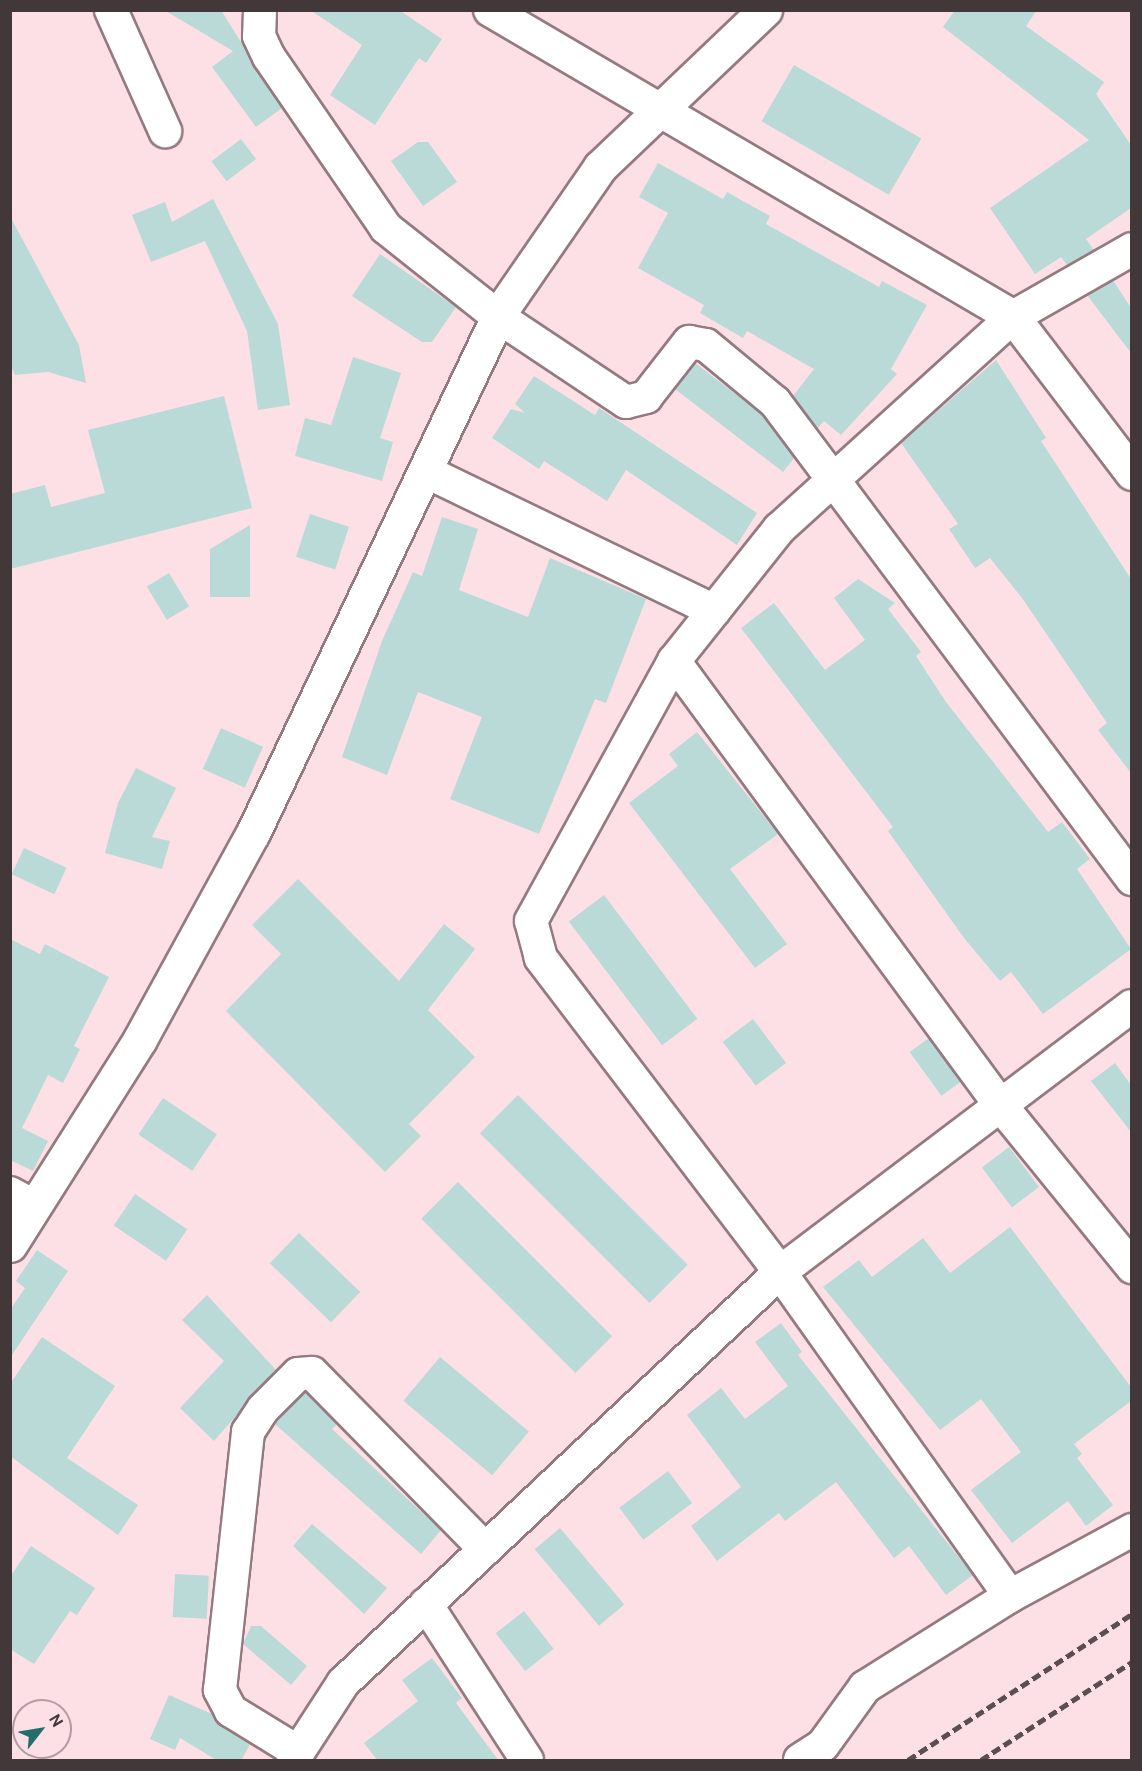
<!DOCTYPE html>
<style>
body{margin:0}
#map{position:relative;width:1142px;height:1771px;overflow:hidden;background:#fddfe6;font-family:Cabin,sans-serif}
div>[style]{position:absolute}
.building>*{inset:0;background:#badad7;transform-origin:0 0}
.roads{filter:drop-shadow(2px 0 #947a80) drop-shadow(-2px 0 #947a80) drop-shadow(0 2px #947a80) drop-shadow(0 -2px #947a80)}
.street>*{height:32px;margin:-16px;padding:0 16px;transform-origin:16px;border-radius:16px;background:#fff}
.secondary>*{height:33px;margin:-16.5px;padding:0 16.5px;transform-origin:16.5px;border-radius:16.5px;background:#fff}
.rail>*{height:4.5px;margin-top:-2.25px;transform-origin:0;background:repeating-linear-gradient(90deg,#5b4e50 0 9px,transparent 0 13.5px)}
span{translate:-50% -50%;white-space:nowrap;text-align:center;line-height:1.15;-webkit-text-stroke:4.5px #fddfe6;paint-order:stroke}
.frame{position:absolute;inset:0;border:12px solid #423739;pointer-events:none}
.north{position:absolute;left:12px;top:1699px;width:60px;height:60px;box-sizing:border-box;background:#fddfe6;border:2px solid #b29ca1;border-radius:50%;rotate:59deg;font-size:16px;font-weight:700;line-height:24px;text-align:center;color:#423739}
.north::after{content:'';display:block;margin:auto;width:21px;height:27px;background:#236e6a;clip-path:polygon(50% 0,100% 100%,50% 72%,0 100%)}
</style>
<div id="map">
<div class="building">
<div style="clip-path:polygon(164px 10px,221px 10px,282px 108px,256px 127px,212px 67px,233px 51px)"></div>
<div style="clip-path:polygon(310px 10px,399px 10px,442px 39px,426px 63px,419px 58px,375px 125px,330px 95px,362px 45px)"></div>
<div style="clip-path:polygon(955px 10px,1037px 10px,1026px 26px,1104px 82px,1096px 94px,1131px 145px,1131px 208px,1086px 239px,1094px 250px,1067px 265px,1061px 257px,1035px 274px,990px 208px,1089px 140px,943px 27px)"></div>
<div style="left:794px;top:65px;width:147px;height:65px;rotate:30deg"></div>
<div style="left:241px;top:139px;width:25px;height:37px;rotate:53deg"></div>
<div style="clip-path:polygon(418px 142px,428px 142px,457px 182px,423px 206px,391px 161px)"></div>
<div style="clip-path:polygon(658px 163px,723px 199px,727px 192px,770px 216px,766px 224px,879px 287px,882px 281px,927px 305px,891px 369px,897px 374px,841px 435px,824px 421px,817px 429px,793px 396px,814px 369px,747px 331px,743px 338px,700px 313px,704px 305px,638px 268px,668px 213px,639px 197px)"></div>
<div style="clip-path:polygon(213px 199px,278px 324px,290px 405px,258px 410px,247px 331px,205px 241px,151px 262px,132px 215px,165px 202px,172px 222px)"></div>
<div style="clip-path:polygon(10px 216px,79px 345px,86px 383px,48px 372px,15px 375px,10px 364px)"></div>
<div style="clip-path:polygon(380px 254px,456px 307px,432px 342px,422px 342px,352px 296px)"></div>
<div style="clip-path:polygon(1113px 280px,1131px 308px,1131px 353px,1087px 295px)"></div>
<div style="clip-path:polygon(353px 357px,401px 373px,380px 438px,393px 442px,382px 481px,295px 456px,305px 418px,331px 425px)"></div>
<div style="clip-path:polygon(996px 360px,1046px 438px,1041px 441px,1131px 579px,1131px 773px,1098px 730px,1107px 723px,1022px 598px,990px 558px,975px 568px,949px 529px,958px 524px,901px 443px)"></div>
<div style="clip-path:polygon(695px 363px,763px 415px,794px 458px,783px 472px,675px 389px)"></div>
<div style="clip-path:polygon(534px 376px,595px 415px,599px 408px,757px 513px,737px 545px,626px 470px,607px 501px,544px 461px,539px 469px,492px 438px,511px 409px,525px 413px,515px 404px)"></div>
<div style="clip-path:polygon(224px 396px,252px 508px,10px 569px,10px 494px,45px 485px,51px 507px,105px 493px,88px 430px)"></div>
<div style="left:310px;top:514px;width:41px;height:45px;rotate:18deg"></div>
<div style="clip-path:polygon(442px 517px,478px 529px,459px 590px,528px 617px,550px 558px,646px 599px,606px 703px,595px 699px,539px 834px,450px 799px,482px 717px,418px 692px,387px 775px,342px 757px,382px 641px,413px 572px,422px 576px)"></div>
<div style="clip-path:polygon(250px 525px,250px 597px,210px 597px,210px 549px)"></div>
<div style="left:169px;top:573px;width:39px;height:26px;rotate:59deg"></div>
<div style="clip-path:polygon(858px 579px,895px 603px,888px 609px,921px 652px,916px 656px,946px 702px,1048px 832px,1062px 822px,1090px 859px,1077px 869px,1131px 949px,1043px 1014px,1011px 972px,1000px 981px,964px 938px,888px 831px,893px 827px,741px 628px,774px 603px,825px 670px,865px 640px,834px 598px)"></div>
<div style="left:221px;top:728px;width:46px;height:45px;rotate:24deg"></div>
<div style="clip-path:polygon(697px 732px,778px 834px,730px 869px,787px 944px,755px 968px,629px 803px,678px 766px,669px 754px)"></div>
<div style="clip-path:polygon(136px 768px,176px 788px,152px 837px,170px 841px,162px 869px,105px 853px,118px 803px)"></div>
<div style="left:24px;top:848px;width:47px;height:29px;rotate:25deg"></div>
<div style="clip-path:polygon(298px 879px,399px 981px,444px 924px,475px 949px,428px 1010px,475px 1057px,409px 1124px,421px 1136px,385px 1172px,226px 1011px,281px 954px,252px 925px)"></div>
<div style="left:604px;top:895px;width:155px;height:44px;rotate:53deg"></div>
<div style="clip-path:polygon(10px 939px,40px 954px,45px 944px,109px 977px,74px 1046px,80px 1049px,63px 1083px,48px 1075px,22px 1128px,48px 1141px,33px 1171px,10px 1160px)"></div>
<div style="left:753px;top:1019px;width:55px;height:38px;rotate:53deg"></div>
<div style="left:929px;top:1038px;width:54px;height:24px;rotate:54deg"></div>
<div style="clip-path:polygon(1115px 1063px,1131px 1085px,1131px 1132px,1091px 1081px)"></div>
<div style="left:518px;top:1095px;width:240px;height:54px;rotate:45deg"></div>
<div style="left:163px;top:1098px;width:65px;height:44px;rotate:34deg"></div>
<div style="left:1009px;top:1147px;width:50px;height:34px;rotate:53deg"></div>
<div style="left:458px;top:1182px;width:218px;height:52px;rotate:45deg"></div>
<div style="left:135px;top:1194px;width:63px;height:38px;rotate:34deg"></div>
<div style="clip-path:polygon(1010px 1227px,1131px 1387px,1131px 1401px,1074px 1444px,1082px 1454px,1077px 1458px,1113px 1505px,1086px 1526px,1068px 1501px,1012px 1543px,971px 1490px,1021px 1452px,981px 1399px,940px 1430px,823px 1287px,859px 1260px,872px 1277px,923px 1238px,950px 1273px)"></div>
<div style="left:299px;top:1233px;width:85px;height:42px;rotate:44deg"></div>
<div style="clip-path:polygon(37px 1250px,68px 1271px,10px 1358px,10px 1310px,25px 1288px,16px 1281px)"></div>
<div style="clip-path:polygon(207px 1295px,276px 1370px,214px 1441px,180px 1408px,224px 1361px,182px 1320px)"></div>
<div style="clip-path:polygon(781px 1323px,802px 1352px,798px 1355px,973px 1575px,946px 1595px,909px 1546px,894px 1558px,836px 1482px,785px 1521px,779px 1513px,717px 1561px,691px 1526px,741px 1487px,687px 1415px,721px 1388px,745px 1419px,788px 1386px,755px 1342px)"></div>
<div style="clip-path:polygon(42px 1337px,115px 1386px,67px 1458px,138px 1505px,118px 1535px,10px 1456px,10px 1384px)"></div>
<div style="left:440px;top:1357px;width:116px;height:57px;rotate:40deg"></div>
<div style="clip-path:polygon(305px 1392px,337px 1424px,332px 1429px,441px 1530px,421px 1554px,275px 1424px)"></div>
<div style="left:668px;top:1471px;width:40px;height:61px;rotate:53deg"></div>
<div style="clip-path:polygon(312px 1524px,387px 1588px,364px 1614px,293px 1546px)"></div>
<div style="left:560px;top:1528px;width:100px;height:33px;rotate:50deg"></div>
<div style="clip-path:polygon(31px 1546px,95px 1588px,77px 1615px,70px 1611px,34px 1664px,10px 1649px,10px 1577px)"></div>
<div style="left:175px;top:1574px;width:34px;height:43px;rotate:3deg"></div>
<div style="left:524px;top:1611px;width:48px;height:36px;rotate:52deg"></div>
<div style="clip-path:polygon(251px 1626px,261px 1626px,307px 1666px,291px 1685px,243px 1644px)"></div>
<div style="clip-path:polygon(432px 1658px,462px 1698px,456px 1703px,499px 1761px,378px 1761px,364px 1743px,418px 1701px,402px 1680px)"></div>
<div style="clip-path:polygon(169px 1695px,212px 1714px,250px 1744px,241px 1761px,218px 1761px,180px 1738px,175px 1750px,150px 1739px)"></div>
</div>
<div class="roads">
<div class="street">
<div style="left:111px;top:10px;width:133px;rotate:65.9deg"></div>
<div style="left:260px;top:10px;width:26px;rotate:92deg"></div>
<div style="left:259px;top:36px;width:23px;rotate:65deg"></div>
<div style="left:269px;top:57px;width:207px;rotate:55.6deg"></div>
<div style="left:386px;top:228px;width:142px;rotate:38.4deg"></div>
<div style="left:497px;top:316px;width:155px;rotate:33.7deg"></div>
<div style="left:626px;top:402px;width:21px;rotate:-14deg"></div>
<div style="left:646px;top:397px;width:70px;rotate:-52deg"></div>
<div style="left:689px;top:342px;width:17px;rotate:10deg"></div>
<div style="left:706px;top:345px;width:89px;rotate:39.6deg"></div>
<div style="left:775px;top:402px;width:596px;rotate:53.19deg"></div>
<div style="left:490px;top:10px;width:194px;rotate:30.4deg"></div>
<div style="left:425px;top:471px;width:321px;rotate:25.8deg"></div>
<div style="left:674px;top:661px;width:547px;rotate:53.7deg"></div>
<div style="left:998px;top:1102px;width:213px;rotate:50.9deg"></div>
<div style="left:10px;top:1193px;width:26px;rotate:29deg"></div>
<div style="left:1010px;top:1596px;width:397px;rotate:-125.4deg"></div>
<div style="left:780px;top:1272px;width:395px;rotate:-127.3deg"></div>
<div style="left:541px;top:958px;width:38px;rotate:-105deg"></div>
<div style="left:531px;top:921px;width:297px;rotate:-61.2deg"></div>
<div style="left:674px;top:661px;width:169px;rotate:-51.5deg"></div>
<div style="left:779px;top:529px;width:316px;rotate:-42.2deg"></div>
<div style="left:1013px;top:317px;width:137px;rotate:-29.7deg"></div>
<div style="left:426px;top:1604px;width:186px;rotate:57.1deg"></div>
<div style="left:298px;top:1752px;width:79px;rotate:-148.5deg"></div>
<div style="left:231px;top:1711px;width:24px;rotate:-118deg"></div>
<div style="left:220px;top:1690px;width:260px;rotate:-83.8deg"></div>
<div style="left:248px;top:1432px;width:27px;rotate:-57deg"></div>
<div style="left:263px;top:1409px;width:49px;rotate:-45deg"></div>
<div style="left:298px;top:1374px;width:14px;rotate:-4deg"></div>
<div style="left:312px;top:1373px;width:247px;rotate:45.5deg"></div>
<div style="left:293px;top:1760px;width:92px;rotate:-57deg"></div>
<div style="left:343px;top:1683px;width:600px;rotate:-43.24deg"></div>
<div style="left:780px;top:1272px;width:441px;rotate:-37.1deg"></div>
<div style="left:800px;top:1760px;width:27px;rotate:-33deg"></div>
<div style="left:823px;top:1745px;width:72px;rotate:-54.1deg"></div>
<div style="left:865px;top:1687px;width:171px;rotate:-32.1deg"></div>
<div style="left:1010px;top:1596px;width:139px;rotate:-28.4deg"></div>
</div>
<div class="secondary">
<div style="left:657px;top:108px;width:413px;rotate:30.4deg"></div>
<div style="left:1013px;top:317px;width:196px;rotate:52.7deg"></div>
<div style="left:10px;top:1245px;width:244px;rotate:-57.7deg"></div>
<div style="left:140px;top:1039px;width:235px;rotate:-61.3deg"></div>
<div style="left:253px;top:833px;width:577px;rotate:-64.63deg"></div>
<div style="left:500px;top:312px;width:176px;rotate:-55.4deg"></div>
<div style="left:600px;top:167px;width:228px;rotate:-43.6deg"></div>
</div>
</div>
<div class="rail">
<div style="left:908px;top:1760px;width:267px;rotate:-33.1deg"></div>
<div style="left:981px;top:1760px;width:180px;rotate:-33deg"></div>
</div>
<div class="frame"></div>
<div class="north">N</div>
</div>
